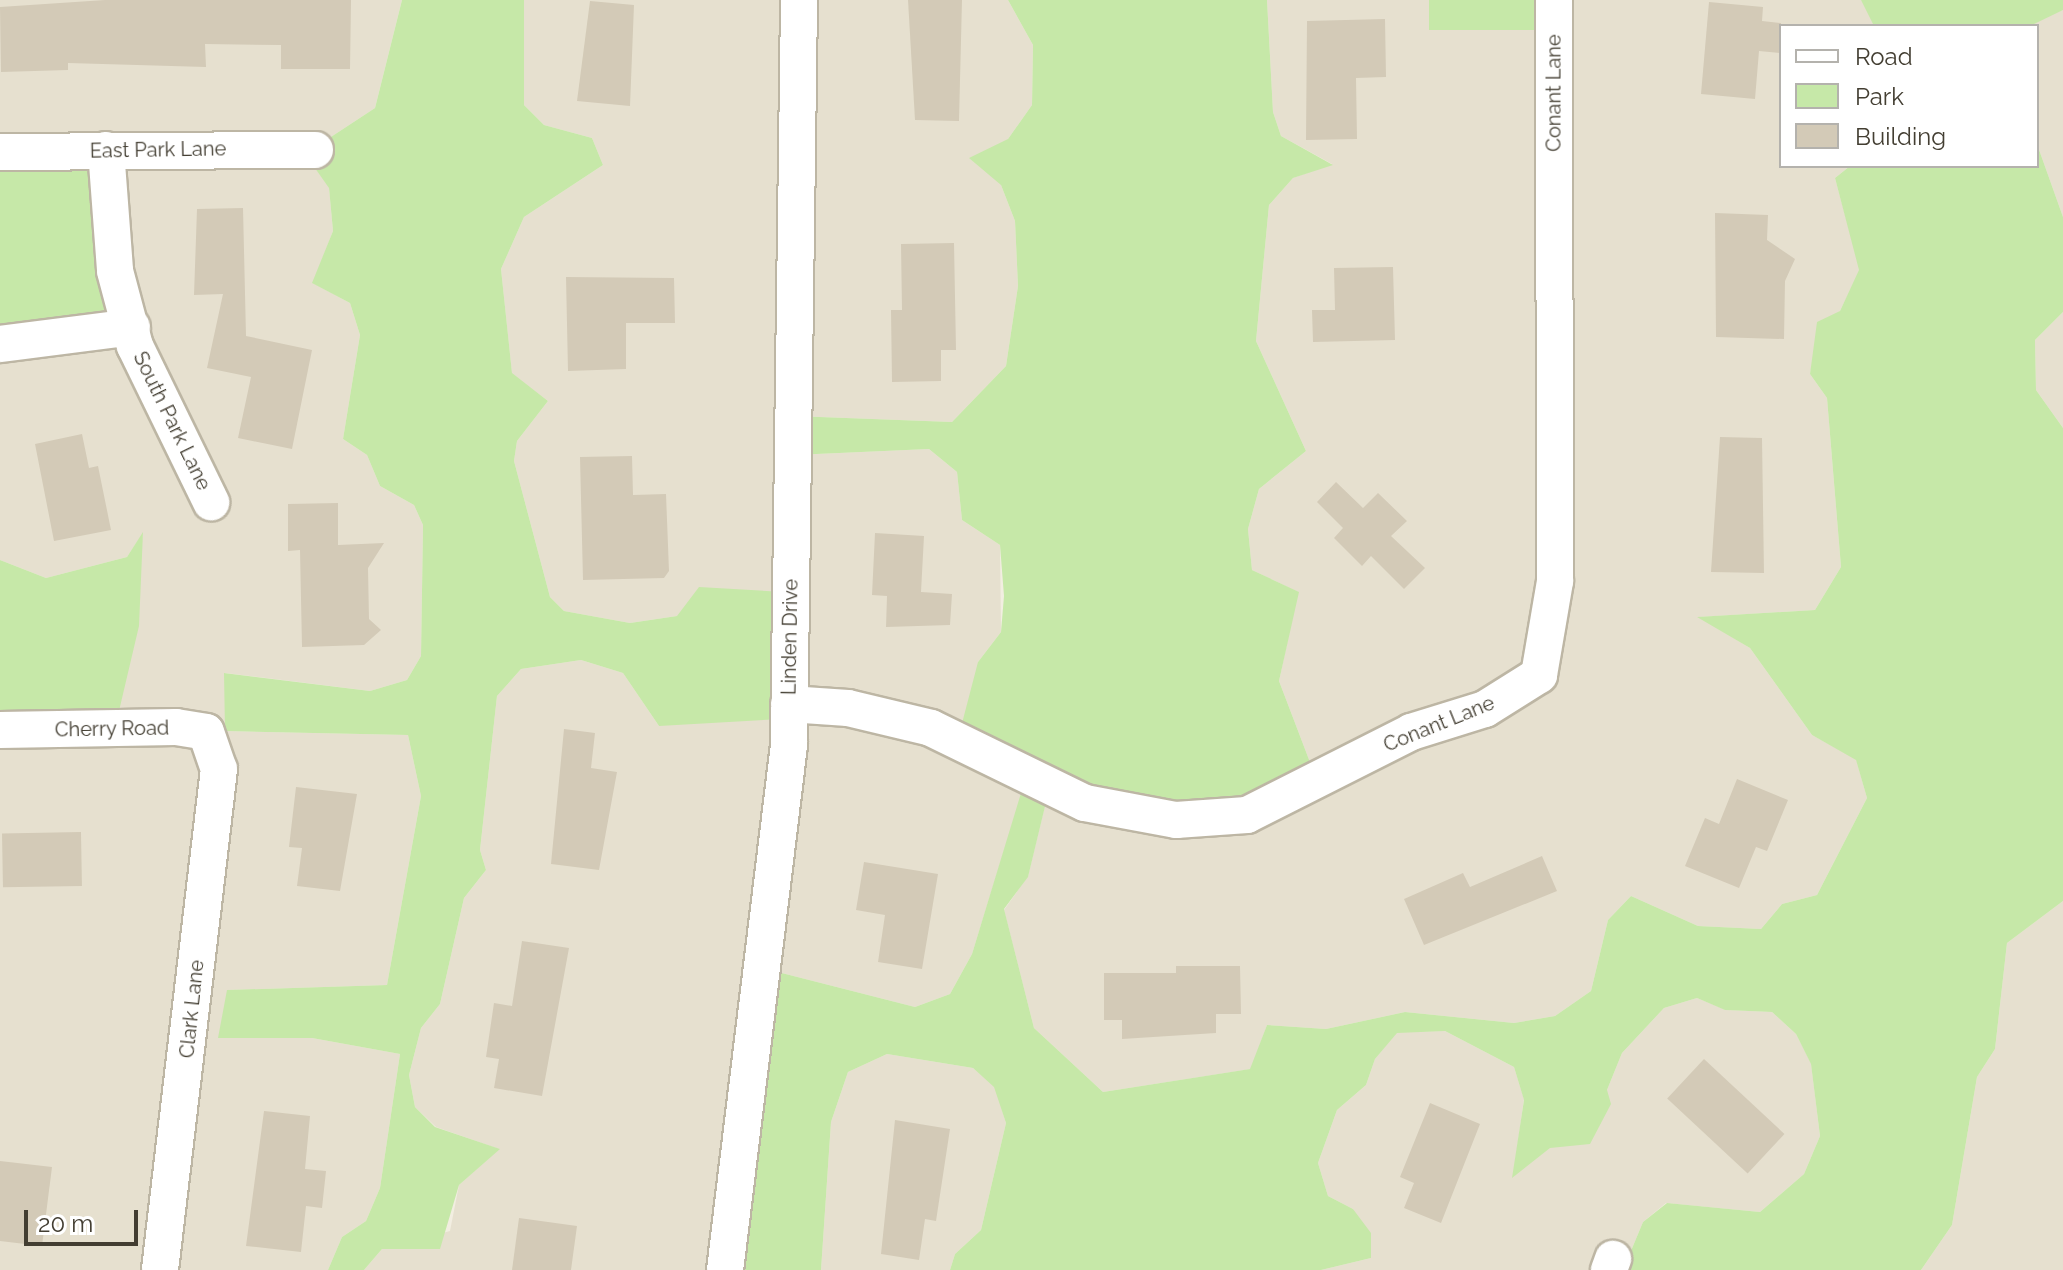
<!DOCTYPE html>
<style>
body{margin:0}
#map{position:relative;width:2063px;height:1270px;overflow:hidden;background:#f2eee1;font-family:Raleway,sans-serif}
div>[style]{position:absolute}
.residential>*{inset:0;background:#e6e0cf}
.green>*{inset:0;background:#c6e8a8;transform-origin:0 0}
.building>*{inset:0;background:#d3cab7;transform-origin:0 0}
.roads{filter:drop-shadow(2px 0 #bdb6a4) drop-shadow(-2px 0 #bdb6a4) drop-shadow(0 2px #bdb6a4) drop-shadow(0 -2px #bdb6a4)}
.minor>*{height:36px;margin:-18px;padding:0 18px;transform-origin:18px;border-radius:18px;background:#fff}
span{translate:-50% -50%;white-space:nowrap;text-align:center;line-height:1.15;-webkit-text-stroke:6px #fff;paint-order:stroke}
.street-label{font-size:20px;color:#433e32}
.legend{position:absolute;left:1779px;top:24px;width:260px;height:144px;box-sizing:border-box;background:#fff;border:2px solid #b4b2ad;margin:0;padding:10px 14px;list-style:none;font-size:24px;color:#433e32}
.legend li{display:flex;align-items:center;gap:16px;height:40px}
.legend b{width:40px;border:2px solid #b4b2ad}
.scale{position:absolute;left:24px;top:1210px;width:114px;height:36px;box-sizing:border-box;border:4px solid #433e32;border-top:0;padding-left:10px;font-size:24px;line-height:28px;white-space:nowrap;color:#433e32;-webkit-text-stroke:6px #fff;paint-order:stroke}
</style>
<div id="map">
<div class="residential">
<div style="clip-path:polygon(0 0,402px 0,375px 108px,305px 154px,329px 187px,333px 231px,313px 283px,350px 303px,360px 335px,343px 439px,367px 455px,380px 486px,414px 505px,423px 525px,421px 656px,407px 680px,370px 691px,225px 673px,225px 731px,408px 735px,421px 796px,387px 985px,228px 990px,219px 1038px,312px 1038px,400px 1054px,380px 1188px,366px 1221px,342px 1237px,328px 1270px,0 1270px,0 729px,115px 728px,143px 533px,127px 557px,46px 578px,0 560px)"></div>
<div style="clip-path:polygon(524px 0,1008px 0,1033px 45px,1032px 105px,1008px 139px,1001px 185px,1015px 221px,1018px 286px,1006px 366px,952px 422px,793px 416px,794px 455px,929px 449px,957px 472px,962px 520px,1000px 545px,1001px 632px,978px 662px,1026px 780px,972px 954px,950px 994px,915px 1007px,766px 969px,722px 1270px,364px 1270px,382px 1249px,450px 1231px,459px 1185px,499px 1149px,436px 1127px,415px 1107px,409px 1075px,421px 1028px,440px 1004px,464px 898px,486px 870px,480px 850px,497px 696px,521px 669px,581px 660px,623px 673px,659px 726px,677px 616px,630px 623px,564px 611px,550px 597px,514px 461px,517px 441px,548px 401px,512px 374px,501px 269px,524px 217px,603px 165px,592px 138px,544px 125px,524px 105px)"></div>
<div style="clip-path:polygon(1267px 0,1429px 0,1432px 30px,1550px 0,1861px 0,1871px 8px,1874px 26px,1781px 26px,1781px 166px,1850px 166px,1835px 178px,1860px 270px,1840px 311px,1819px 334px,1810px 374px,1827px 398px,1841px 567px,1815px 610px,1699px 617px,1750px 648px,1812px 735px,1856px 759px,1867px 798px,1817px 895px,1782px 904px,1761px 929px,1698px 926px,1631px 896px,1608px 920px,1591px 991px,1555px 1016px,1514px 1023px,1405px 1012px,1326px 1029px,1267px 1025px,1251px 1069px,1103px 1092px,1034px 1028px,1004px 910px,1028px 876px,1048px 793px,1316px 778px,1279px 681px,1298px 592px,1252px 570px,1248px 529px,1259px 489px,1306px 451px,1256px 341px,1269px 205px,1293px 178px,1332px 164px,1281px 136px,1273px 112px)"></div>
<div style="clip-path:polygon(2063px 10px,2063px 217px,2037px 144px,2037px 26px,2030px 20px)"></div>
<div style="clip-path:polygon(2063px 312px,2063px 428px,2036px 390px,2035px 340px)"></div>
<div style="clip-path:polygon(2063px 901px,2063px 1270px,1921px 1270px,1952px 1225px,1977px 1077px,1995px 1049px,2007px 943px)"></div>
<div style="clip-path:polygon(1697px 998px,1726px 1010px,1772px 1012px,1796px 1034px,1811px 1063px,1820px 1136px,1804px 1174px,1760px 1212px,1666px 1203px,1643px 1222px,1623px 1270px,1321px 1270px,1371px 1258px,1353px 1209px,1328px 1196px,1318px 1163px,1337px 1110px,1366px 1085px,1375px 1059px,1397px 1032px,1445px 1031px,1514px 1067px,1524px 1099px,1513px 1177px,1607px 1090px,1622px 1053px,1664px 1008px)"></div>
<div style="clip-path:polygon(887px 1054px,973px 1068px,995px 1087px,1006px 1123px,981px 1230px,955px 1254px,950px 1270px,821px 1270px,831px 1122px,848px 1072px)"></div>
</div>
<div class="green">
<div style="clip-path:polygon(402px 0,524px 0,524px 105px,544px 125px,592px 138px,603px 165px,524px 217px,501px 269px,512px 373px,548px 401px,517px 441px,514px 461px,550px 597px,564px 611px,630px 623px,677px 616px,699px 587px,784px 592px,781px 719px,659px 726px,623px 673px,581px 660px,521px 669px,497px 696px,480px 850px,486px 870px,464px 898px,440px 1004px,421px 1028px,409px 1075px,415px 1107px,435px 1127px,500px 1149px,459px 1185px,440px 1249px,382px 1249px,364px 1270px,328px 1270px,342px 1237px,366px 1221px,380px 1188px,400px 1054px,312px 1038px,218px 1038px,227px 990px,387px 985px,421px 796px,408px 735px,225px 731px,224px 673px,370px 691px,407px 680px,421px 656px,423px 525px,414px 505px,380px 486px,367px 455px,343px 439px,360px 335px,350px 303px,312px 283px,333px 231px,329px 188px,305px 154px,375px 108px)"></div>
<div style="clip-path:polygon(1008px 0,1267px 0,1273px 112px,1281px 136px,1333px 165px,1293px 178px,1269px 205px,1256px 341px,1306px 451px,1259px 489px,1248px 529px,1252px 570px,1299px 592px,1279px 681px,1316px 778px,1242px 818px,1048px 794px,1028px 877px,1004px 909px,1034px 1028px,1103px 1092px,1250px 1069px,1267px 1025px,1326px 1029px,1405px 1012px,1514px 1023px,1555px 1016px,1591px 991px,1608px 920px,1631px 896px,1698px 926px,1761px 929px,1782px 904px,1817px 895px,1867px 798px,1856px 760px,1812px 735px,1750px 648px,1697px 617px,1815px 610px,1841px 567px,1827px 398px,1810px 374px,1817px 322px,1840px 311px,1859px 270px,1835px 178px,1850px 166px,2037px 166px,2037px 144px,2063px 217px,2063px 312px,2035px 340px,2036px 390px,2063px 428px,2063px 901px,2007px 943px,1995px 1049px,1977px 1077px,1952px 1225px,1921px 1270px,1623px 1270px,1643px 1222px,1667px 1203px,1760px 1212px,1804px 1174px,1820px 1136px,1811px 1064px,1796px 1034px,1772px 1012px,1725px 1010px,1697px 998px,1664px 1008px,1622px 1053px,1607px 1090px,1611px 1104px,1590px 1144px,1550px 1148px,1512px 1178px,1524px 1100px,1514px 1067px,1445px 1031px,1397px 1033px,1375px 1059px,1366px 1085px,1337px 1110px,1318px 1163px,1328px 1196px,1353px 1209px,1371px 1233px,1371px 1258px,1321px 1270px,950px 1270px,955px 1254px,981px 1230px,1006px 1123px,994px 1087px,973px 1068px,887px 1054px,848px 1072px,831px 1122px,821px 1270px,722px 1270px,766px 969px,915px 1007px,950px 994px,972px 954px,1025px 780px,960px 731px,978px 662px,1001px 632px,1004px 596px,1000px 545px,962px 520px,957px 472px,929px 449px,794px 455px,793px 416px,952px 422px,1006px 366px,1018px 286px,1015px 221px,1001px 185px,969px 158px,1008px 139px,1032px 105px,1033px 45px)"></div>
<div style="left:1429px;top:0;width:121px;height:30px"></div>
<div style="clip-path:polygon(1861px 0,2063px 0,2063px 10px,2030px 26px,1874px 26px)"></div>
<div style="clip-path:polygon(106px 150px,132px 327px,0 344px,0 152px)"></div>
<div style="clip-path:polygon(143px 532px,139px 626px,115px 728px,0 729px,0 560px,46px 578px,127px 557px)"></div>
</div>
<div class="building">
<div style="clip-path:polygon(105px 0,351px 0,350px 69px,281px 69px,281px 45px,205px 44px,206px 67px,68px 63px,68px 70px,1px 72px,0 7px)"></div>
<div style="clip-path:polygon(908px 0,962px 0,959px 121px,915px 120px)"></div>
<div style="clip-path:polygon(590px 1px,634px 5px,630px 106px,577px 101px)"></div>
<div style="clip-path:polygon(1709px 2px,1763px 7px,1762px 21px,1781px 23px,1781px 53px,1759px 51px,1755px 99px,1701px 94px)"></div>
<div style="clip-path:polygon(1385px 19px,1386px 77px,1356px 78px,1357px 139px,1306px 140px,1307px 21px)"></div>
<div style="clip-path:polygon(243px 208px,246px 336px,312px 350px,292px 449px,238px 438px,251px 377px,207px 368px,223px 294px,194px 295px,197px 209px)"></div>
<div style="clip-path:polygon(1715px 213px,1768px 215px,1767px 240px,1795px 259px,1785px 281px,1784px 339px,1716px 337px)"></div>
<div style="clip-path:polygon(954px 243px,956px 350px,941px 350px,941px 381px,892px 382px,891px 310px,902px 310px,901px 244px)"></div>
<div style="clip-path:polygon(1393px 267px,1395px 340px,1313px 342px,1312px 310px,1335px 310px,1334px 268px)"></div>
<div style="clip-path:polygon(566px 277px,674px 278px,675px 323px,626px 323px,626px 369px,568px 371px)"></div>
<div style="clip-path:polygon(82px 434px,89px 468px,98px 466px,111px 530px,54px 541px,35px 444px)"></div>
<div style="clip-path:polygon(1720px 437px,1762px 438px,1764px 573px,1711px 572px)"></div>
<div style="clip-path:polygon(632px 456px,633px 495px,666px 494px,669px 571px,664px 578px,583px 580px,580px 457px)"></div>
<div style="clip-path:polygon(1336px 482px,1363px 508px,1378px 493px,1407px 521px,1391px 536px,1425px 568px,1404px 589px,1371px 556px,1362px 566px,1334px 538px,1343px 528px,1317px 502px)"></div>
<div style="clip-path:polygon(338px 503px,338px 545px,384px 543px,368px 568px,369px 619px,381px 630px,364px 645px,302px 647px,300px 550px,288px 551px,288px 504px)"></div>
<div style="clip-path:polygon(875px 533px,924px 536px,921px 592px,952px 594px,950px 625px,886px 627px,887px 596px,872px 595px)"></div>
<div style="clip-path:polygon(564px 729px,595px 733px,591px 768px,617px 772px,599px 870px,551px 864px)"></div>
<div style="clip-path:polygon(1737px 779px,1788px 800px,1767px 851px,1756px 847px,1739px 888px,1685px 866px,1705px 818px,1719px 824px)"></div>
<div style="clip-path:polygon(296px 787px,357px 794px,340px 891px,297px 886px,302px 848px,289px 847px)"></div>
<div style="left:81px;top:832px;width:54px;height:79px;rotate:89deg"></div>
<div style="clip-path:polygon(1542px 856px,1557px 891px,1424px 945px,1404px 899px,1463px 873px,1470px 887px)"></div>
<div style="clip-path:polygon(864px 862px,938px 874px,922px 969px,878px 962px,885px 915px,856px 910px)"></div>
<div style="clip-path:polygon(522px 941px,569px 948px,542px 1096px,494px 1088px,499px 1059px,486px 1057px,494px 1003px,512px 1006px)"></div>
<div style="clip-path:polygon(1176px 966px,1240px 966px,1241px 1014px,1216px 1014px,1216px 1033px,1122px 1039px,1122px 1020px,1104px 1020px,1104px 973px,1176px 973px)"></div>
<div style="left:1704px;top:1059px;width:110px;height:54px;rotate:43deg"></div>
<div style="clip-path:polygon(1430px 1103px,1480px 1124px,1441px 1223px,1404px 1208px,1414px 1183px,1400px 1177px)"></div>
<div style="clip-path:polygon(264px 1111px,310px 1116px,305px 1169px,326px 1171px,322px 1208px,306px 1206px,301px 1252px,246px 1246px)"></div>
<div style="clip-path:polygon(895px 1120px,950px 1129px,936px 1221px,925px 1219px,919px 1260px,881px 1254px)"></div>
<div style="clip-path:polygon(0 1161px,52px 1167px,42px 1246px,0 1241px)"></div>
<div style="clip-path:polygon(519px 1218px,577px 1226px,571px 1270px,512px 1270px)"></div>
</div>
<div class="roads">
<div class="minor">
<div style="left:106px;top:150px;width:121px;rotate:85.7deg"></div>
<div style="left:115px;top:271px;width:78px;rotate:75.1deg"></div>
<div style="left:135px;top:346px;width:174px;rotate:64deg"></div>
<div style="left:0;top:152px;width:315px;rotate:-0.4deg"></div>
<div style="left:0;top:344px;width:133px;rotate:-7.3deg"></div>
<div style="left:789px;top:704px;width:59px;rotate:3.9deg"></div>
<div style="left:848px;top:708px;width:85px;rotate:13.5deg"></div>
<div style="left:931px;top:728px;width:171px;rotate:26deg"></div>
<div style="left:1085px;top:803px;width:93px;rotate:10.6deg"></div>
<div style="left:1176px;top:820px;width:71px;rotate:-4deg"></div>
<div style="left:1247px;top:815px;width:184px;rotate:-26.8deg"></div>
<div style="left:1411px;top:732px;width:77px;rotate:-17.3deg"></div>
<div style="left:1485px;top:709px;width:64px;rotate:-32.2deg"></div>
<div style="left:1539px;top:675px;width:95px;rotate:-80.3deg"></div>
<div style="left:1555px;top:581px;width:581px;rotate:-90.1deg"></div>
<div style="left:0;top:730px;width:176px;rotate:-1deg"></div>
<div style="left:176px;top:727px;width:30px;rotate:9deg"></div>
<div style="left:206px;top:732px;width:39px;rotate:71deg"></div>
<div style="left:219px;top:769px;width:504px;rotate:96.72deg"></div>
<div style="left:725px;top:1270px;width:529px;rotate:-83.05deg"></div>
<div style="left:789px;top:745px;width:745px;rotate:-89.23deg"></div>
<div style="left:1609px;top:1270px;width:12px;rotate:-70deg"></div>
</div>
</div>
<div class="street-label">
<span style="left:1554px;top:93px;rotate:-90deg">Conant Lane</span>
<span style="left:158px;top:150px;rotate:-1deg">East Park Lane</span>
<span style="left:172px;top:421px;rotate:64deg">South Park Lane</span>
<span style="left:790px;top:637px;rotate:-89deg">Linden Drive</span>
<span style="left:1439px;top:724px;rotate:-22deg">Conant Lane</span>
<span style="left:112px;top:729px;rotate:-1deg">Cherry Road</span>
<span style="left:192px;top:1009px;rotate:-84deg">Clark Lane</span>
</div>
<ul class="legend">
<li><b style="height:10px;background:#fff"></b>Road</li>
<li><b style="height:22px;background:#c6e8a8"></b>Park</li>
<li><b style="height:22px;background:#d3cab7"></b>Building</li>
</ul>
<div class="scale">20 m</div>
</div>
